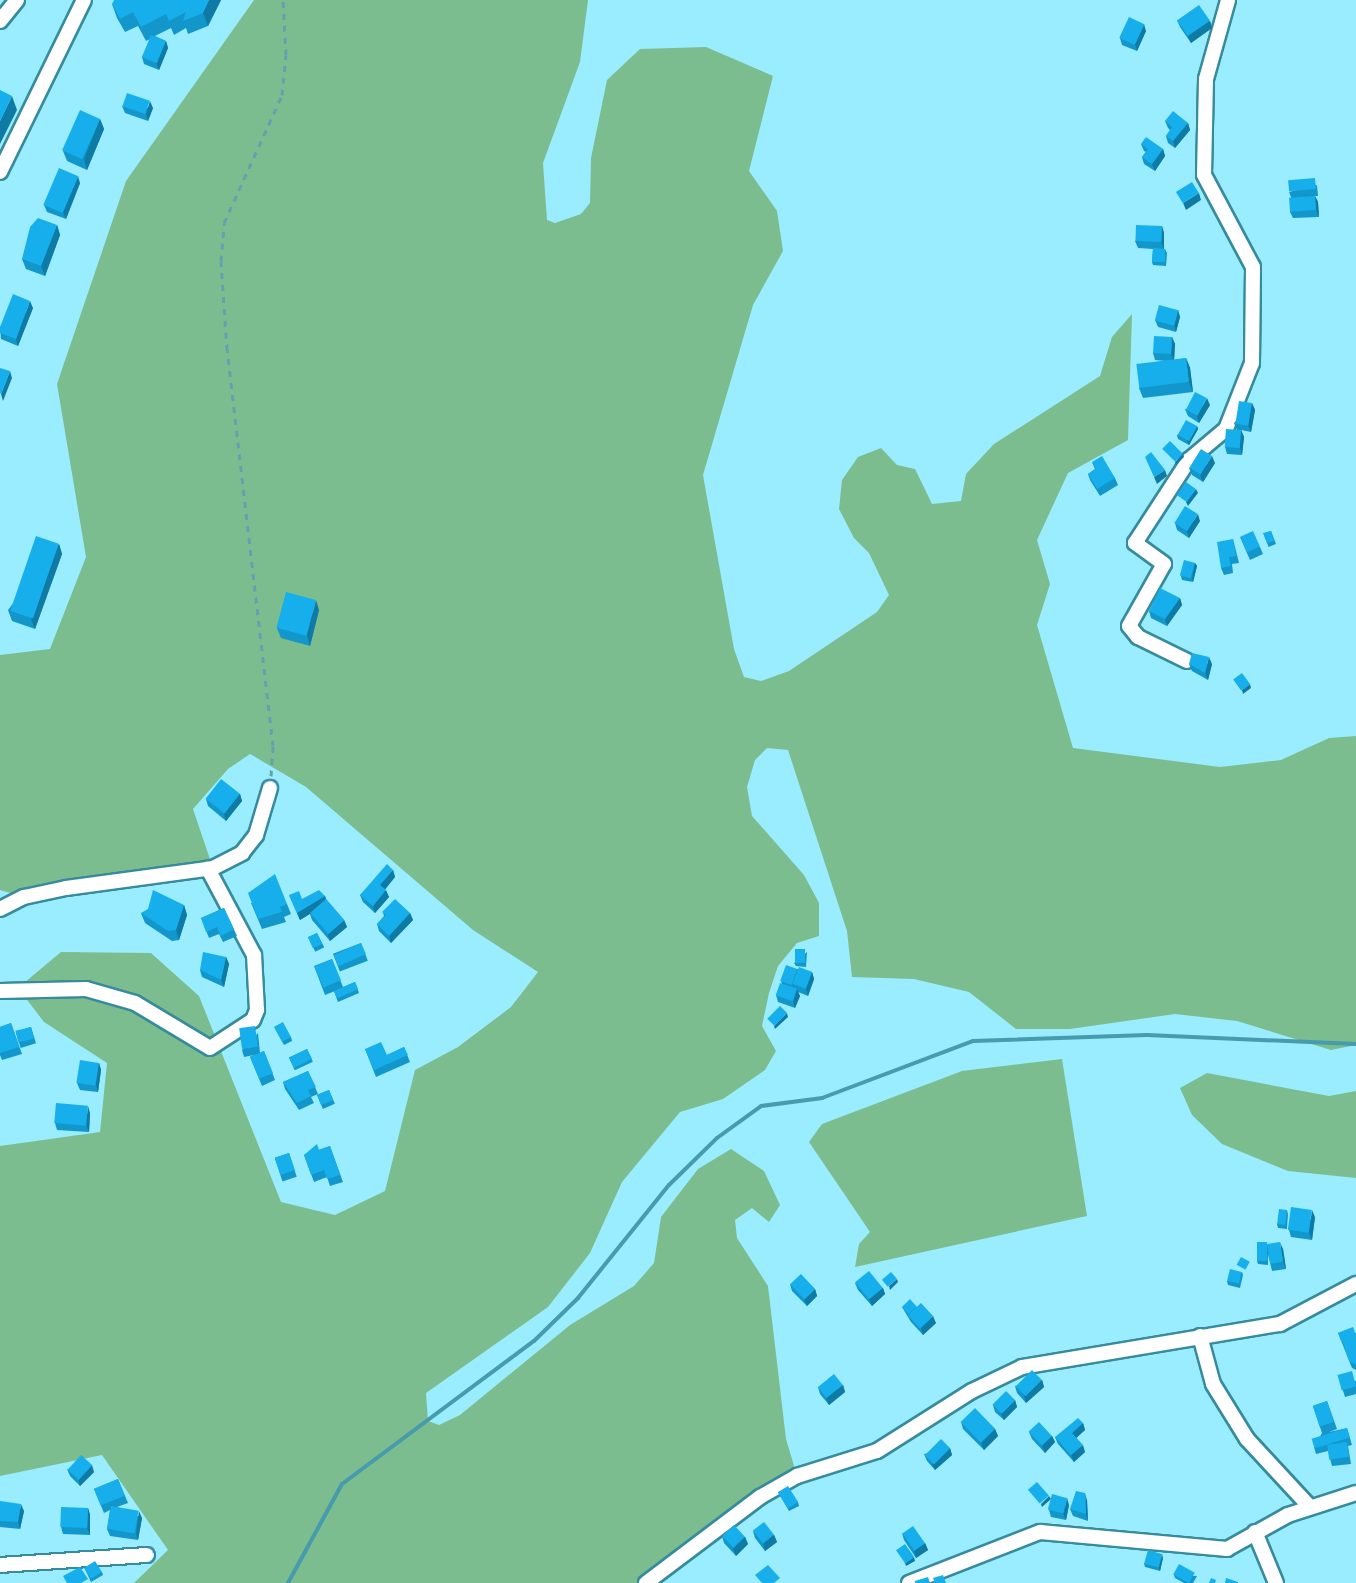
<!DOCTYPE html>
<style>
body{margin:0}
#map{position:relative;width:1356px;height:1583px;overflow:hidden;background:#9aedff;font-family:"Alegreya Sans",sans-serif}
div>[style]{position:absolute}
.green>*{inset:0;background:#7cbd8f}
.stream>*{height:4px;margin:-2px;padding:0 2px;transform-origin:2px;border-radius:2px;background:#469bac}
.path>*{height:3px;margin-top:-1.5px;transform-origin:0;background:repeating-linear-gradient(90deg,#63a1ae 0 6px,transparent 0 12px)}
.roads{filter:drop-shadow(2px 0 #368b9c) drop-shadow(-2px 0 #368b9c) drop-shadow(0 2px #368b9c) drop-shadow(0 -2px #368b9c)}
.minor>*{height:14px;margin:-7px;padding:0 7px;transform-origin:7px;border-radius:7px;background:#fff}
.wall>*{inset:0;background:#1396ca;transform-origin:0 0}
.shaded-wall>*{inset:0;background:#0f7aa4}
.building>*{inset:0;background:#16afeb;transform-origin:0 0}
span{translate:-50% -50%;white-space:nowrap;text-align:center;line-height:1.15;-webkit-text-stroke:7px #ccf3fc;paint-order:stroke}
</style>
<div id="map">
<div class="green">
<div style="clip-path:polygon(254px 0,588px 0,580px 62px,543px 163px,547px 220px,555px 223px,581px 214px,590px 203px,591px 158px,607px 80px,640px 49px,706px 47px,773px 76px,749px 171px,777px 211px,783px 251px,753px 305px,703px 475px,734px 649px,744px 677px,761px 681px,789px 671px,877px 612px,889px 595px,869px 553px,854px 538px,839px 509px,842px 480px,858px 457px,881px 448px,897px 465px,915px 469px,932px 504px,961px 501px,966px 474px,994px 444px,1100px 376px,1112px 337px,1132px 314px,1128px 440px,1068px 473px,1037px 540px,1050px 584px,1037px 625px,1073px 748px,1220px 767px,1281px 760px,1329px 738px,1356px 736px,1356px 1045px,1331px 1050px,1237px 1021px,1175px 1014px,1070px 1029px,1016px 1029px,969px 992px,914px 979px,852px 977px,847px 931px,788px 750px,767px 748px,755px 760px,747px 787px,752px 816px,804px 875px,819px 903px,819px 936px,797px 943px,778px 966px,769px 993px,762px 1026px,776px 1051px,765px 1070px,723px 1099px,680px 1112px,622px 1182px,590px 1253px,548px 1307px,426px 1393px,428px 1421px,439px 1425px,460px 1415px,570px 1325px,634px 1286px,654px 1263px,661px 1217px,698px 1169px,731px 1149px,764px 1171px,780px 1205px,769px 1222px,752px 1208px,735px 1220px,737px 1238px,768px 1286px,786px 1439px,797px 1476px,646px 1583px,134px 1583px,168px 1550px,102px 1455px,0 1476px,0 1146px,100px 1132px,107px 1063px,44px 1022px,18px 988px,61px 952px,151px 953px,199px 996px,281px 1202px,335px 1215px,385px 1191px,415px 1070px,458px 1047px,511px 1007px,538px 972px,473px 930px,306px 787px,250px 754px,228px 769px,193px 809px,213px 868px,24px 897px,0 890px,0 655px,50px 649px,86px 557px,57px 384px,126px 181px)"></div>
<div style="clip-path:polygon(1062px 1059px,1087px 1216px,855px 1267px,859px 1244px,870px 1232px,809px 1142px,822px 1124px,962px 1071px)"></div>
<div style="clip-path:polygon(1207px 1073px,1329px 1096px,1356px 1091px,1356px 1178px,1288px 1171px,1222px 1144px,1192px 1115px,1180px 1088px)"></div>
</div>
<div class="stream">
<div style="left:288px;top:1583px;width:113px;rotate:-61.4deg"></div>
<div style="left:342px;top:1484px;width:239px;rotate:-36.7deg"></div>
<div style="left:534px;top:1341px;width:62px;rotate:-44.3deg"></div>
<div style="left:578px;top:1298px;width:145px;rotate:-51.2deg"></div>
<div style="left:669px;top:1185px;width:67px;rotate:-44.4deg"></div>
<div style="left:717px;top:1138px;width:54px;rotate:-36deg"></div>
<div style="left:761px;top:1106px;width:62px;rotate:-7.5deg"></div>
<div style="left:822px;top:1098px;width:161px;rotate:-20.7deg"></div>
<div style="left:973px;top:1041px;width:174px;rotate:-2deg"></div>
<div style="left:1147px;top:1035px;width:209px;rotate:2.5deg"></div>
</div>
<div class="path">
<div style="left:271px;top:776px;width:30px;rotate:-86deg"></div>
<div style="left:273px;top:746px;width:399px;rotate:-96.6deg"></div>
<div style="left:227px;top:350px;width:89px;rotate:-93.9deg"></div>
<div style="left:221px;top:261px;width:38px;rotate:-85deg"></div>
<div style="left:224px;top:223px;width:141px;rotate:-65.6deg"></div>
<div style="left:282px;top:95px;width:40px;rotate:-84.3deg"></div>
<div style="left:286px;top:55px;width:55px;rotate:-93.1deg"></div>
</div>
<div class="roads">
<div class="minor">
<div style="left:0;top:21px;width:27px;rotate:-51deg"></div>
<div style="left:0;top:172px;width:191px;rotate:-64deg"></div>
<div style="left:1187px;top:661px;width:55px;rotate:-153.9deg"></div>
<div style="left:1138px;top:637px;width:14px;rotate:-129deg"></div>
<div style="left:1129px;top:626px;width:71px;rotate:-60.6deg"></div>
<div style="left:1164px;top:564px;width:36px;rotate:-144deg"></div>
<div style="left:1135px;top:543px;width:99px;rotate:-57deg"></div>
<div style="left:1189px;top:460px;width:48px;rotate:-40deg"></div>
<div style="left:1226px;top:429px;width:71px;rotate:-68.5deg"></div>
<div style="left:1252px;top:363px;width:96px;rotate:-89.4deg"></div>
<div style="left:1253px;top:267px;width:104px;rotate:-118deg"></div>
<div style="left:1204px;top:175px;width:96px;rotate:-88.8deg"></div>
<div style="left:1206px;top:79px;width:82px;rotate:-74.4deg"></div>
<div style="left:0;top:909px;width:27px;rotate:-27deg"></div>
<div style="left:24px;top:897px;width:43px;rotate:-12.1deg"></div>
<div style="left:66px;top:888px;width:148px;rotate:-7.7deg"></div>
<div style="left:213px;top:868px;width:33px;rotate:-27deg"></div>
<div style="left:242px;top:853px;width:23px;rotate:-52deg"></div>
<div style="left:256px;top:835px;width:49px;rotate:-73.4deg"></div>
<div style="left:0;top:991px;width:86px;rotate:-1.3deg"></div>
<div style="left:86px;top:989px;width:51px;rotate:15.9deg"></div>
<div style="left:135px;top:1003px;width:87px;rotate:31deg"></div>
<div style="left:210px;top:1048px;width:51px;rotate:-33.1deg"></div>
<div style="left:253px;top:1020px;width:11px;rotate:-68deg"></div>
<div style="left:257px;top:1010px;width:55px;rotate:-93.1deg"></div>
<div style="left:254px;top:955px;width:98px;rotate:-118.1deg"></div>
<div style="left:1200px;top:1336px;width:50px;rotate:74.8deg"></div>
<div style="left:1213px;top:1384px;width:65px;rotate:58.3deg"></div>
<div style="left:1247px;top:1439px;width:93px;rotate:47.2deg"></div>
<div style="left:1255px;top:1532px;width:55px;rotate:67.6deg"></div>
<div style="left:0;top:1565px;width:147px;rotate:-3.9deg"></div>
<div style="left:646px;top:1583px;width:143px;rotate:-37deg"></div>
<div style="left:760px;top:1497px;width:43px;rotate:-29.6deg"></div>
<div style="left:797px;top:1476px;width:84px;rotate:-17.4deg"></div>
<div style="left:877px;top:1451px;width:112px;rotate:-32.3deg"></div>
<div style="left:972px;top:1391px;width:55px;rotate:-25.6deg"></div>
<div style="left:1022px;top:1367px;width:262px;rotate:-9.5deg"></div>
<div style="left:1280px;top:1324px;width:86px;rotate:-27.8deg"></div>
<div style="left:909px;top:1583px;width:141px;rotate:-21.3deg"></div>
<div style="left:1040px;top:1532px;width:188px;rotate:5.2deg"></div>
<div style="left:1227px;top:1549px;width:70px;rotate:-29.1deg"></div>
<div style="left:1288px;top:1515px;width:71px;rotate:-17.9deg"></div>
</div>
</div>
<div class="wall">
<div style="clip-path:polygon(221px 0,208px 26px,188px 34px,186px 28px,174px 35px,171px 28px,155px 36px,166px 41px,168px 48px,159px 70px,144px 64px,142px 57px,150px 39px,146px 41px,138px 26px,125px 32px,117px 18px,112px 4px)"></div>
<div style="clip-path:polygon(1177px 20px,1210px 21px,1212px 28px,1191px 43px,1180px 27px)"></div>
<div style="clip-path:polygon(1146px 31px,1137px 51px,1122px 45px,1120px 38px)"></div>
<div style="clip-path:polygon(122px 106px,153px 108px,148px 121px,125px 113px)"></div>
<div style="clip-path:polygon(100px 119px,104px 129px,87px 170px,67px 161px,63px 151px)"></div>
<div style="clip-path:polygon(1165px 121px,1188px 123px,1190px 130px,1175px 148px,1168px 143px,1166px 136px,1170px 130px,1168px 128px)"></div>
<div style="clip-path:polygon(1141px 144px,1163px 149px,1165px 156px,1155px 171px,1144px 164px,1142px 157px,1146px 152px,1144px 151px)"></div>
<div style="clip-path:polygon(80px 183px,66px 219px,47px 212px,44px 205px)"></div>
<div style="clip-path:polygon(1317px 185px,1318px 196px,1315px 196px,1318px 202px,1319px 217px,1293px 218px,1290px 212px,1291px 197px,1289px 192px)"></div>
<div style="clip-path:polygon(57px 225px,60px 235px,45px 276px,26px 269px,22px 259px)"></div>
<div style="clip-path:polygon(1162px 226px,1164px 233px,1164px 249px,1165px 249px,1167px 253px,1166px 266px,1153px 265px,1152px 262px,1153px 249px,1138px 248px,1135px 241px)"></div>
<div style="clip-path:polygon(33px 308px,18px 346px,1px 339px,0 327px)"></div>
<div style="clip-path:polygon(1178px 310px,1180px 317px,1176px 332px,1158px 327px,1155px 320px)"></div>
<div style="clip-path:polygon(1172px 337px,1175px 344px,1174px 360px,1186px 358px,1190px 368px,1193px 392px,1143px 398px,1139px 388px,1166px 361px,1155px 360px,1153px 353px)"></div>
<div style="clip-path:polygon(1252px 403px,1255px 410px,1251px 432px,1241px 430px,1244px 437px,1242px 455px,1227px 454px,1225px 447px,1237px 430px,1234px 423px)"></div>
<div style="clip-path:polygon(1210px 405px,1199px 423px,1188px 416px,1185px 409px)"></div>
<div style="clip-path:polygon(1197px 426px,1198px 429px,1189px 445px,1178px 439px,1177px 435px)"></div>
<div style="clip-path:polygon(1092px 462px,1115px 478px,1118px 485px,1100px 496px,1090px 480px,1088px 474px,1095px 469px)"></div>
<div style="clip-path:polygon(1215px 463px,1203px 482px,1192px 475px,1189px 468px)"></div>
<div style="clip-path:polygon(1200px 521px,1189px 538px,1177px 530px,1175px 523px)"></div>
<div style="left:1271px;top:531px;width:14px;height:8px;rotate:69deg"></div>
<div style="clip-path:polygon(1240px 537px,1260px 547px,1263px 554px,1250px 560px)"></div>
<div style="clip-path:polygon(1233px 539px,1239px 563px,1232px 564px,1233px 573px,1224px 575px,1221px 568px)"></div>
<div style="clip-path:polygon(59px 544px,62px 554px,35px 629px,12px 621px,8px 610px)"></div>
<div style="clip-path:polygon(1195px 563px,1197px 566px,1193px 582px,1182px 580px,1181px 576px)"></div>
<div style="clip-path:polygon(1180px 598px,1182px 605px,1167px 626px,1151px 618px,1149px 611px)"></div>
<div style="clip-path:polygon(319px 610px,310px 646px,281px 638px,277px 628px)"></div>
<div style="clip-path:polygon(1189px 664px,1212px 664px,1208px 680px,1192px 671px)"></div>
<div style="clip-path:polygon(240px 794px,242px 801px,226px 821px,208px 806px,206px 799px)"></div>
<div style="clip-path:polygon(393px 870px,395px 877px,385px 889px,389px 897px,375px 913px,363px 902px,360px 895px)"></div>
<div style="clip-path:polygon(289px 895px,302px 899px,325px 896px,326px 899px,344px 920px,347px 927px,330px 941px,312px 920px,310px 914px,300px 920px)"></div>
<div style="clip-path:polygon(251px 903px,287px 904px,291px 914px,284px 917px,286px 922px,262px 929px)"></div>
<div style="clip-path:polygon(184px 905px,187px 915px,179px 940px,172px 941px,145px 923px,141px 913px)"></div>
<div style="clip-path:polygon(224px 908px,237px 936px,223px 942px,219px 934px,209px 938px,201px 918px)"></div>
<div style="clip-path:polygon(383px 912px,410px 913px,413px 920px,391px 943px,379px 931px,377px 924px,384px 916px)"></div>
<div style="left:317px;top:933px;width:16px;height:10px;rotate:63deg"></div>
<div style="left:361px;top:943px;width:19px;height:30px;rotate:69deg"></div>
<div style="clip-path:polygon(807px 952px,806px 967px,796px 966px,794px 963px)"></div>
<div style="clip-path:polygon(226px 957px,229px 964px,224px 987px,202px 977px,200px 970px)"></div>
<div style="clip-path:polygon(332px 959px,343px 987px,355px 982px,359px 993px,338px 1002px,334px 991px,335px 991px,325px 995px,314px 966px)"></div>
<div style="clip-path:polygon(797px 969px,812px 972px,814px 979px,808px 996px,798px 992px,800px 996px,795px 1008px,778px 1002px,776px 995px,782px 984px,781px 981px)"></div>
<div style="clip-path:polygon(11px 1023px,22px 1054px,2px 1060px,0 1055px,0 1027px)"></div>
<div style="left:31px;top:1027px;width:17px;height:16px;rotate:73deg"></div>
<div style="clip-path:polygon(274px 1027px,291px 1037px,292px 1041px,284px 1045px)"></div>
<div style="clip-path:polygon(258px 1033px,260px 1053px,264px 1051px,275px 1080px,262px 1086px,250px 1057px,254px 1055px,244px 1057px,242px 1050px)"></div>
<div style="clip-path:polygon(404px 1047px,410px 1062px,376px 1077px,365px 1049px,387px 1055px)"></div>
<div style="left:307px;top:1049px;width:14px;height:20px;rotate:65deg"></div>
<div style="clip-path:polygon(99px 1063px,101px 1070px,98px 1092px,80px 1090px,77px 1083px)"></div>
<div style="clip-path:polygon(308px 1071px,318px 1094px,311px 1097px,314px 1103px,299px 1110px,285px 1089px,283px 1082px)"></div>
<div style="left:329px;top:1090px;width:15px;height:13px;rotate:67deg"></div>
<div style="clip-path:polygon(90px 1113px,89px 1132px,57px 1130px,55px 1123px)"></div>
<div style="clip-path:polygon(330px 1146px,343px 1182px,330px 1186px,327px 1177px,314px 1182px,304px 1155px)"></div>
<div style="left:289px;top:1153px;width:25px;height:15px;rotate:72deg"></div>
<div style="clip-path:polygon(1287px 1210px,1288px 1214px,1287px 1229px,1278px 1228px,1277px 1224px)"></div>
<div style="clip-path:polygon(1315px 1217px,1312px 1240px,1291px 1237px,1289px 1230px)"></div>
<div style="clip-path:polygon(1268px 1244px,1283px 1249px,1286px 1269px,1272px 1271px,1268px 1254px,1268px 1265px,1258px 1264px,1257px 1261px)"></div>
<div style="clip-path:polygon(1242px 1272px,1243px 1275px,1240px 1288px,1228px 1285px,1227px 1281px)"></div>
<div style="clip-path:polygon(855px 1283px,883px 1288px,885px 1294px,872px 1306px,858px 1290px)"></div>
<div style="clip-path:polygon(790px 1284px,815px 1289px,817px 1296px,807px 1306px,792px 1291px)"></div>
<div style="clip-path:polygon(902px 1307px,917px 1307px,936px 1323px,923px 1335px,911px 1322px)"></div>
<div style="clip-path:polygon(1338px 1333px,1356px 1333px,1356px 1370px,1352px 1368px)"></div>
<div style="clip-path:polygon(1338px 1375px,1356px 1381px,1356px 1394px,1345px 1397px)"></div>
<div style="clip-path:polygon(1042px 1380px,1044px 1387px,1026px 1403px,1017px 1393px,1015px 1386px)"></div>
<div style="clip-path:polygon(843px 1385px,845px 1392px,829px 1405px,820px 1394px,818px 1387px)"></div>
<div style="clip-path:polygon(1015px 1400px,1017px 1407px,1004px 1420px,995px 1412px,993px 1405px)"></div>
<div style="clip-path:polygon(1327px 1401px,1337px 1429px,1329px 1432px,1347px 1428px,1352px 1445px,1348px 1446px,1351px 1464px,1332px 1466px,1328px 1451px,1316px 1454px,1314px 1447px,1322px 1433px,1313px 1406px)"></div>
<div style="clip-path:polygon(961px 1422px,995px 1429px,998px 1436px,984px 1450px,963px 1429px)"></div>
<div style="clip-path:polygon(1083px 1423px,1085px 1430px,1076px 1438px,1085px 1452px,1074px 1462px,1058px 1444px,1055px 1437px)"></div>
<div style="clip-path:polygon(1029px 1432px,1052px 1436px,1055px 1442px,1045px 1453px,1032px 1439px)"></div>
<div style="clip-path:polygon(950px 1448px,952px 1455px,935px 1470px,927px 1461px,924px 1454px)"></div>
<div style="clip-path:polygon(67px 1469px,94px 1472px,80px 1486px,70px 1476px)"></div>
<div style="clip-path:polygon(118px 1479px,128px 1503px,117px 1507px,142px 1518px,138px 1540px,110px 1536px,107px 1529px,110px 1510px,104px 1513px,94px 1489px)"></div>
<div style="clip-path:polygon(778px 1492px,798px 1502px,799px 1506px,789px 1511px)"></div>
<div style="clip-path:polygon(1087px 1500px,1088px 1521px,1073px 1516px,1070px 1509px)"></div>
<div style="clip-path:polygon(0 1501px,24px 1511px,20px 1529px,0 1527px)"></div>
<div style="clip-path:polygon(1069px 1505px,1066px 1520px,1051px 1517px,1049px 1510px)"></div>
<div style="clip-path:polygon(88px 1508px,90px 1515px,90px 1535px,63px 1534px,61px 1527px)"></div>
<div style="clip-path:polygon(753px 1531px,774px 1535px,777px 1542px,765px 1551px,755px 1538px)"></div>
<div style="clip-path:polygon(902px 1533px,925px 1543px,928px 1550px,916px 1558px,904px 1540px)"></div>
<div style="clip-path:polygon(722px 1536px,745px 1537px,748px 1544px,736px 1556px,724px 1543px)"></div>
<div style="clip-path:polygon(1163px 1558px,1160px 1571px,1145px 1567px,1144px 1563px)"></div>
<div style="clip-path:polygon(84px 1567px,102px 1572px,103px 1575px,91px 1582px)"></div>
<div style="clip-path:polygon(1174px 1575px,1197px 1576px,1193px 1583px,1184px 1583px,1175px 1578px)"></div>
</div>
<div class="shaded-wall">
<div style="clip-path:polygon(209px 0,221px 0,208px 26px,203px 13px)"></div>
<div style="clip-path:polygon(1210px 21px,1212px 28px,1191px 43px,1188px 36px)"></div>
<div style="clip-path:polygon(1144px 24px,1146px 31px,1137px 51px,1135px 44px)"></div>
<div style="clip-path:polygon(166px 41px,168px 48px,159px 70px,156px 63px)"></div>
<div style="clip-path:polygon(12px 96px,17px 110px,0 144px,0 121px)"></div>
<div style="clip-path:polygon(150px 101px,153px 108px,148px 121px,146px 114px)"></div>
<div style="clip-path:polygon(100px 119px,104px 129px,87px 170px,84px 159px)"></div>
<div style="clip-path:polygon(1188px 123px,1190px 130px,1175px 148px,1173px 141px)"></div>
<div style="clip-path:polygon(1163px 149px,1165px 156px,1155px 171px,1152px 164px)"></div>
<div style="clip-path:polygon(78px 176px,80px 183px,66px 219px,63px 212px)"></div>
<div style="clip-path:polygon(1199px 193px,1201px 200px,1186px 210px,1183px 203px)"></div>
<div style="clip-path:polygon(1315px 196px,1318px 202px,1319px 217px,1316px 210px)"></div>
<div style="clip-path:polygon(57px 225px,60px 235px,45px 276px,41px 266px)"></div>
<div style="clip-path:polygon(1162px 226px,1164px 233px,1164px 249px,1161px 242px)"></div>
<div style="clip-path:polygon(30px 301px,33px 308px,18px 346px,16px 339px)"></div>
<div style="clip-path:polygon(1178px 310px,1180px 317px,1176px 332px,1174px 325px)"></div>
<div style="clip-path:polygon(1172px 337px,1175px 344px,1174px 361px,1171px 354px)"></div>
<div style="clip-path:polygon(1186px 358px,1190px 368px,1193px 392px,1189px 382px)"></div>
<div style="clip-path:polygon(10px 371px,12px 378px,3px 401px,1px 394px)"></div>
<div style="clip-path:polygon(1207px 398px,1210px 405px,1199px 423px,1197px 416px)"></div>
<div style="clip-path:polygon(1252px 403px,1255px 410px,1251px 432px,1248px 425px)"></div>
<div style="clip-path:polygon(1197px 426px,1198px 429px,1189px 445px,1187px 441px)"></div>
<div style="clip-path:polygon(1241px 430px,1244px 437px,1242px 455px,1240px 448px)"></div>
<div style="clip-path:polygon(1183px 454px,1184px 457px,1176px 465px,1175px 462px)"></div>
<div style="clip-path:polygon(1212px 456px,1215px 463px,1203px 482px,1200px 475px)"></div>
<div style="clip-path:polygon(1165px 470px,1167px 476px,1157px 484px,1154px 477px)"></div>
<div style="clip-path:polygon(1196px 489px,1198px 493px,1188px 506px,1186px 502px)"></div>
<div style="clip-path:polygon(1198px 514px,1200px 521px,1189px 538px,1187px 531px)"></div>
<div style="clip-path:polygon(59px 544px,62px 554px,35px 629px,31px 619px)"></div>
<div style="clip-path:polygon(1195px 563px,1197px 566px,1193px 582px,1192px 579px)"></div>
<div style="clip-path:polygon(1180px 598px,1182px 605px,1167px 626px,1165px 619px)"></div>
<div style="clip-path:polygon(316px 600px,319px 610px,310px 646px,307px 635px)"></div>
<div style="clip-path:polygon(1209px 657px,1212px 664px,1208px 680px,1205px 673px)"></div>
<div style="clip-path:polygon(1250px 684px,1251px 688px,1243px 694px,1242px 690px)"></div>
<div style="clip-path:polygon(240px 794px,242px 801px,226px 821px,224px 814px)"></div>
<div style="clip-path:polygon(393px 870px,395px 877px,383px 892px,380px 885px)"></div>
<div style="clip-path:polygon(386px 890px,389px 897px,375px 913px,373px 906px)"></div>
<div style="clip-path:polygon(325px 896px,327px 903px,300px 920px,297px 913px)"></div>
<div style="clip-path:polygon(184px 905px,187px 915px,179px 940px,176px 930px)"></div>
<div style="clip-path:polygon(410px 913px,413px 920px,391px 943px,389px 936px)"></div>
<div style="clip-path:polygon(344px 920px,347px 927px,330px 941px,328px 934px)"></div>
<div style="clip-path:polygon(226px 957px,229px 964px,224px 987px,221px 980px)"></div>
<div style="clip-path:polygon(812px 972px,814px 979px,808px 996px,806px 989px)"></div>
<div style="clip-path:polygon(797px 989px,800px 996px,795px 1008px,793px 1001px)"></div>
<div style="clip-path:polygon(787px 1013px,788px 1017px,775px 1029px,774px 1026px)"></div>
<div style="clip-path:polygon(99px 1063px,101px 1070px,98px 1092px,96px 1085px)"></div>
<div style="clip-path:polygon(88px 1106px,90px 1113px,89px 1132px,86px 1125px)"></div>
<div style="clip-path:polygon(1312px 1210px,1315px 1217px,1312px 1240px,1309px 1233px)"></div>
<div style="clip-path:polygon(1280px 1242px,1283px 1249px,1286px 1269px,1283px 1262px)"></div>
<div style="clip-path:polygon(897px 1279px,898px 1282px,890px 1290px,889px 1286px)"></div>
<div style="clip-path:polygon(883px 1288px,885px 1294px,872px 1306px,869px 1299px)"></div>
<div style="clip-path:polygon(815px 1289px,817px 1296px,807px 1306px,804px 1300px)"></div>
<div style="clip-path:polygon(933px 1316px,936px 1323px,923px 1335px,921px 1328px)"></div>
<div style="clip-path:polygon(1042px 1380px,1044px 1387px,1026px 1403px,1024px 1396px)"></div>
<div style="clip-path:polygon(843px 1385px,845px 1392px,829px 1405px,826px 1398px)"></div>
<div style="clip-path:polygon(1015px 1400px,1017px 1407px,1004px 1420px,1001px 1414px)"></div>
<div style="clip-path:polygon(1083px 1423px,1085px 1430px,1074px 1440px,1072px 1433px)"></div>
<div style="clip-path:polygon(995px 1429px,998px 1436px,984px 1450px,981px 1443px)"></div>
<div style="clip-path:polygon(1052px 1436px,1055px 1442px,1045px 1453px,1042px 1446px)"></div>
<div style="clip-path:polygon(1083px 1445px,1085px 1452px,1074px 1462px,1071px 1455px)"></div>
<div style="clip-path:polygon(950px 1448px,952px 1455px,935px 1470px,932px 1464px)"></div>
<div style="clip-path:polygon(92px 1465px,94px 1472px,80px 1486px,78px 1479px)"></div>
<div style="clip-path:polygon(1085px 1493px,1087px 1500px,1088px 1521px,1086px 1514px)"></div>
<div style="clip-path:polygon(1049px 1496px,1051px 1499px,1042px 1507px,1041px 1504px)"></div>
<div style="clip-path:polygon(1067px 1498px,1069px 1505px,1066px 1520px,1063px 1513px)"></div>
<div style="clip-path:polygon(21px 1504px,24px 1511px,20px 1529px,18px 1522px)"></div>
<div style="clip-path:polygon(88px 1508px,90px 1515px,90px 1535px,87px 1528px)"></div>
<div style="clip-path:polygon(139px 1511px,142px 1518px,138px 1540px,136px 1534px)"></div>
<div style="clip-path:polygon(774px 1535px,777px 1542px,765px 1551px,763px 1544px)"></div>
<div style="clip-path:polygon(745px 1537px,748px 1544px,736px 1556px,733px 1549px)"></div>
<div style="clip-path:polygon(925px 1543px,928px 1550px,916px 1558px,914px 1551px)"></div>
<div style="clip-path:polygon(1162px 1554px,1163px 1558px,1160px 1571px,1158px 1567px)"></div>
<div style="clip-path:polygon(914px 1557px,915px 1561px,906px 1566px,905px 1563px)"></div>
</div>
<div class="building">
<div style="clip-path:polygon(114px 0,209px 0,203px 13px,183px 21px,186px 12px,169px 21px,166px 14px,141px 27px,133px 12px,120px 19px,112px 4px)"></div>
<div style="left:1199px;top:5px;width:19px;height:27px;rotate:55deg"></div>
<div style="left:1129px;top:17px;width:17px;height:23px;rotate:25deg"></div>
<div style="left:151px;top:35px;width:16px;height:24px;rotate:22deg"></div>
<div style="clip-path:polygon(0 90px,12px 96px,0 121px)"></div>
<div style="left:127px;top:93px;width:24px;height:14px;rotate:19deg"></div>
<div style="left:80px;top:110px;width:22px;height:44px;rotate:24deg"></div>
<div style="clip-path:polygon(1173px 111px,1188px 123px,1173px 141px,1166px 136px,1172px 127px,1165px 121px)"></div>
<div style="clip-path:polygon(1146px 137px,1163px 149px,1152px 164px,1142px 157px,1148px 149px,1141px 144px)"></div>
<div style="left:59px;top:168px;width:21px;height:40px;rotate:23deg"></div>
<div style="left:1315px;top:178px;width:11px;height:27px;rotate:85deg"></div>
<div style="left:1192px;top:182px;width:13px;height:19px;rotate:58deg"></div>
<div style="left:1315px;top:196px;width:14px;height:26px;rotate:86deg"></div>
<div style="clip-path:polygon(38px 218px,57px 225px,41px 266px,22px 259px,30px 227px)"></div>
<div style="left:1136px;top:225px;width:26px;height:16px;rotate:2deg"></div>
<div style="clip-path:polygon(1153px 248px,1165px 249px,1165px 262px,1152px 262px)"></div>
<div style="clip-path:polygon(13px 294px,30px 301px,16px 339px,0 333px,0 327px)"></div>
<div style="left:1159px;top:305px;width:20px;height:16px;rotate:15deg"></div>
<div style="left:1154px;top:336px;width:18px;height:17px;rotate:3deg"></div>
<div style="left:1186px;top:358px;width:24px;height:50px;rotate:83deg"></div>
<div style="clip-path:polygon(0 368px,10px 371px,1px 394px,0 393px)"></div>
<div style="left:1195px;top:392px;width:13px;height:20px;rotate:27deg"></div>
<div style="left:1239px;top:401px;width:13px;height:23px;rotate:9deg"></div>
<div style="left:1186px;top:420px;width:13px;height:17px;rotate:29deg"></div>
<div style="left:1226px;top:429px;width:15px;height:18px;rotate:4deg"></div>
<div style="left:1170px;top:441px;width:18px;height:11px;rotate:45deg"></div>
<div style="left:1201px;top:449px;width:13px;height:22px;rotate:32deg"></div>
<div style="clip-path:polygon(1151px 452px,1165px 470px,1154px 477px,1145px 457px)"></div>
<div style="clip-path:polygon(1102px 456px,1115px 478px,1097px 489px,1088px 474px,1096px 469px,1092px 462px)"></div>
<div style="left:1186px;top:482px;width:12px;height:16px;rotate:35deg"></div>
<div style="left:1185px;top:506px;width:15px;height:20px;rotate:32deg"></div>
<div style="left:1253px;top:531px;width:17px;height:14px;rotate:66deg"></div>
<div style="clip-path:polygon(1271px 531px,1274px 541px,1267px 543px,1263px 533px)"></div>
<div style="left:36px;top:536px;width:24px;height:79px;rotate:19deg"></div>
<div style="clip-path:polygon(1233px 539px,1236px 556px,1229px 557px,1231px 566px,1221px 568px,1217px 542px)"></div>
<div style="left:1184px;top:560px;width:11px;height:16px;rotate:15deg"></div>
<div style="clip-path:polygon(1160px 588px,1180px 598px,1165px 619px,1149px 611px)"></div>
<div style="left:286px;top:592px;width:31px;height:37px;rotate:15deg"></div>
<div style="clip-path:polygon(1192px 653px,1209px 657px,1205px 673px,1189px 664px)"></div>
<div style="left:1242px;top:673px;width:14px;height:11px;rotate:54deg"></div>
<div style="left:221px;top:779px;width:24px;height:25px;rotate:38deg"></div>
<div style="clip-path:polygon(387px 864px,393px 870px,380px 885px,386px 890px,373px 906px,360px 895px)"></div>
<div style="clip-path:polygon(275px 874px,287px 904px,280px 907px,282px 912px,258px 919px,248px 893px)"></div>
<div style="clip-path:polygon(153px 890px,184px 905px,176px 930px,168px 931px,141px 913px,148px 909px)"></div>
<div style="clip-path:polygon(319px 890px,325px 896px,297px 913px,289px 895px,299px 891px,302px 899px)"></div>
<div style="left:326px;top:899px;width:28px;height:21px;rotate:49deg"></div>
<div style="clip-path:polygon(395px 899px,410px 913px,389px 936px,377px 924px,386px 915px,382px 912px)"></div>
<div style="clip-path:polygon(224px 908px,234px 929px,221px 936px,217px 927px,206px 932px,201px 918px)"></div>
<div style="left:317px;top:933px;width:12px;height:10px;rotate:66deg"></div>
<div style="left:361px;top:943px;width:12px;height:30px;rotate:66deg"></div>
<div style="left:795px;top:949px;width:10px;height:14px"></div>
<div style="clip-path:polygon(203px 952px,226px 957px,221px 980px,200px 970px)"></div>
<div style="left:332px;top:959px;width:23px;height:19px;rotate:67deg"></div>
<div style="left:786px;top:965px;width:12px;height:17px;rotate:20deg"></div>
<div style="left:799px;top:967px;width:14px;height:18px;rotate:21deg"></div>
<div style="left:355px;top:982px;width:8px;height:23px;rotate:67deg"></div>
<div style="left:780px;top:983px;width:18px;height:13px;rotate:19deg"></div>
<div style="left:780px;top:1006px;width:10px;height:18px;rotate:45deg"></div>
<div style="left:283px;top:1022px;width:17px;height:10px;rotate:62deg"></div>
<div style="clip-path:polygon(11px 1023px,19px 1047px,0 1053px,0 1027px)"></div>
<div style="left:255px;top:1026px;width:21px;height:16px;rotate:82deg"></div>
<div style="left:31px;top:1027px;width:12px;height:16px;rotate:76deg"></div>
<div style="clip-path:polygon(381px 1042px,387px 1055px,404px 1047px,408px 1055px,374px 1070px,365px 1049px)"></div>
<div style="left:307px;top:1049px;width:11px;height:20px;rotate:63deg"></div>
<div style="left:264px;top:1051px;width:24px;height:15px;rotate:68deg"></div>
<div style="left:80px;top:1060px;width:19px;height:23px;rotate:9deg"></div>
<div style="clip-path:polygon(308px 1071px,316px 1087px,308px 1090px,311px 1096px,297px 1103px,283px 1082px)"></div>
<div style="left:329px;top:1090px;width:11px;height:13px;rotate:68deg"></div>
<div style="left:56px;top:1103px;width:32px;height:20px;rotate:5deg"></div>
<div style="clip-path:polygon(317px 1144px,319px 1150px,330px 1146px,340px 1175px,327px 1179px,324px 1170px,311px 1175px,304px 1155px)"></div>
<div style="left:289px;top:1153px;width:18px;height:15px;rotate:71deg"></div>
<div style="left:1291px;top:1207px;width:21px;height:23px;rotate:8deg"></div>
<div style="left:1279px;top:1209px;width:8px;height:15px;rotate:7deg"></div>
<div style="left:1257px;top:1242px;width:10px;height:19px"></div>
<div style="left:1280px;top:1242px;width:20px;height:13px;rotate:81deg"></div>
<div style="left:1241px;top:1257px;width:10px;height:9px;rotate:29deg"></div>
<div style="left:1230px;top:1269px;width:12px;height:12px;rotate:14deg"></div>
<div style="left:869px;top:1271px;width:22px;height:18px;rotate:51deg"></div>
<div style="left:891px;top:1272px;width:9px;height:12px;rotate:49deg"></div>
<div style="left:801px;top:1274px;width:21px;height:15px;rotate:47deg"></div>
<div style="clip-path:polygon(910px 1299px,917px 1307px,908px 1314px,902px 1307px)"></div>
<div style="left:921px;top:1303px;width:18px;height:18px;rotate:47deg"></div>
<div style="left:1353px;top:1327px;width:9px;height:16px;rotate:69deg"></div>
<div style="clip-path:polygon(1356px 1335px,1356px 1365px,1349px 1361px,1342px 1340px)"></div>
<div style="left:1032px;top:1370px;width:14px;height:23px;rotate:45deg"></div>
<div style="left:1352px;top:1371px;width:16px;height:15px;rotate:75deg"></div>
<div style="left:834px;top:1374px;width:14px;height:21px;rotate:51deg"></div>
<div style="left:1006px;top:1391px;width:13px;height:19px;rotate:45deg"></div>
<div style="left:1327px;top:1401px;width:22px;height:15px;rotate:72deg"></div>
<div style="left:975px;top:1408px;width:29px;height:20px;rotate:46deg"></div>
<div style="clip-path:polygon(1078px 1418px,1083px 1423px,1072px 1433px,1083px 1445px,1071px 1455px,1055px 1437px)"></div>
<div style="left:1039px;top:1422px;width:19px;height:14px;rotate:47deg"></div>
<div style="left:1347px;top:1428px;width:10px;height:37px;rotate:73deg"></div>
<div style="left:941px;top:1439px;width:13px;height:23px;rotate:45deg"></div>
<div style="left:1347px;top:1442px;width:15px;height:20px;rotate:82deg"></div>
<div style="left:81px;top:1455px;width:15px;height:20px;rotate:42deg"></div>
<div style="left:118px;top:1479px;width:18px;height:26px;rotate:68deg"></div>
<div style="left:1037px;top:1482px;width:18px;height:12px;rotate:49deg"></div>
<div style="left:788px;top:1486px;width:19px;height:12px;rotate:58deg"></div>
<div style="clip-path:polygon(1076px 1491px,1085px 1493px,1086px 1514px,1070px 1509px)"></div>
<div style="left:1052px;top:1494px;width:16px;height:16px;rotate:15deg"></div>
<div style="clip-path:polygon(0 1501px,21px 1504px,18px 1522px,0 1521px)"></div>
<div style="left:111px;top:1506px;width:28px;height:23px;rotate:10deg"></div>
<div style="left:61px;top:1507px;width:27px;height:20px;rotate:2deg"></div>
<div style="left:764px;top:1522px;width:16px;height:14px;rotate:52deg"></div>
<div style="left:734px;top:1525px;width:16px;height:16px;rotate:47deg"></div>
<div style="left:913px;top:1526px;width:21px;height:13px;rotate:55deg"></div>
<div style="left:905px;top:1544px;width:16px;height:11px;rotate:55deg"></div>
<div style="left:1148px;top:1550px;width:15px;height:14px;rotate:16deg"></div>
<div style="left:95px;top:1561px;width:13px;height:13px;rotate:58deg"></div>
<div style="left:1179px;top:1564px;width:18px;height:12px;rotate:29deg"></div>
<div style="clip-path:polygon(768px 1565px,780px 1578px,774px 1583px,762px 1583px,755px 1575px)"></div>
<div style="clip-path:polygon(80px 1567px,88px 1579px,81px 1583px,67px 1583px,63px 1576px)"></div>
<div style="clip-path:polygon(943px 1575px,946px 1583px,935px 1583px,933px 1578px)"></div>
<div style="clip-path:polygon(928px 1577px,930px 1583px,915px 1583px,915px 1581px)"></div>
<div style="clip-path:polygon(1211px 1578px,1216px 1580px,1215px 1583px,1209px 1583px)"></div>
<div style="clip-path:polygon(1226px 1578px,1238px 1582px,1238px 1583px,1225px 1583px)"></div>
</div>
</div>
